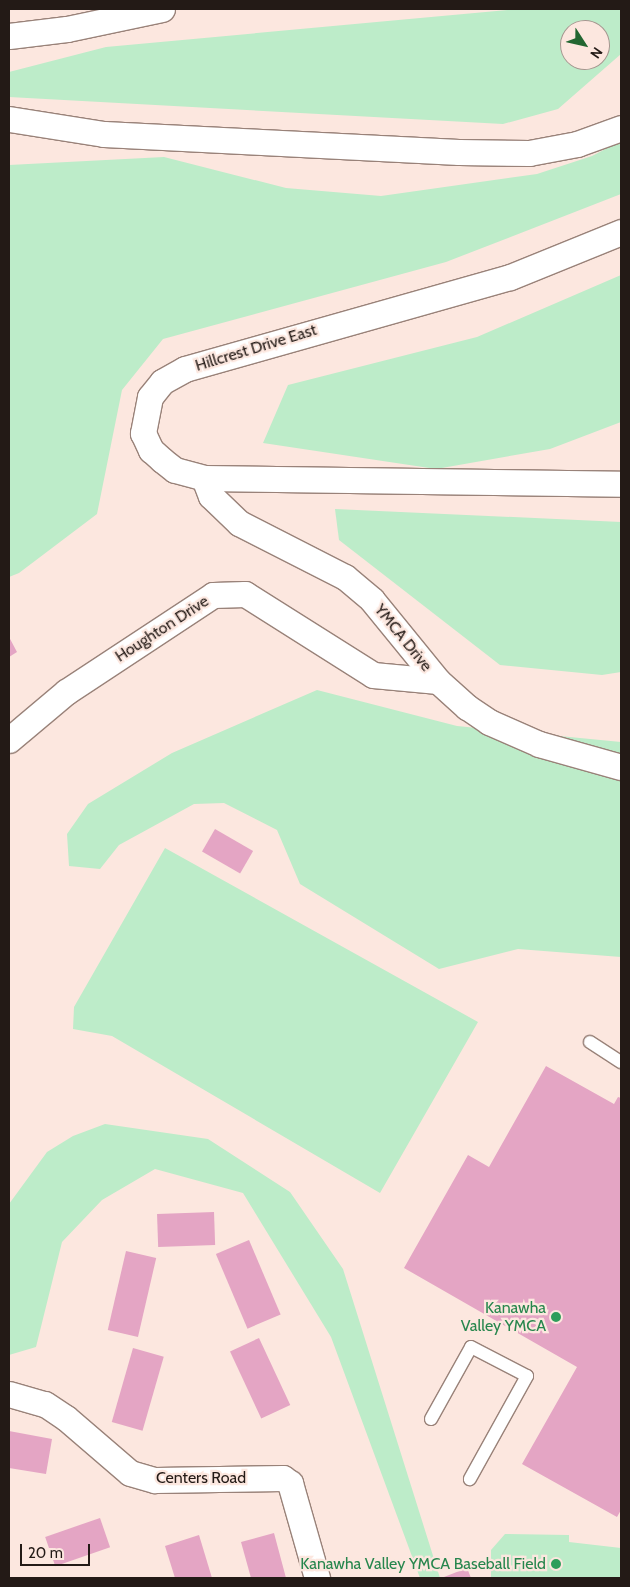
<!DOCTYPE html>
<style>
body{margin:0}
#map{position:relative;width:630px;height:1587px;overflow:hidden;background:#fce7df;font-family:Cabin,sans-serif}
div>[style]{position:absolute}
.green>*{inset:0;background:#bdecc9}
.building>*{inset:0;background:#e4a5c4;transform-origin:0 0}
.roads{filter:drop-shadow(1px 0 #998279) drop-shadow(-1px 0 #998279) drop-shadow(0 1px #998279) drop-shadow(0 -1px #998279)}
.lane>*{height:12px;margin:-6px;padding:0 6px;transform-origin:6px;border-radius:6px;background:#fff}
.street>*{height:25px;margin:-12.5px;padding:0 12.5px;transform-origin:12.5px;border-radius:12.5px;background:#fff}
.dots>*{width:14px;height:14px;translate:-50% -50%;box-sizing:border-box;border:2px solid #fce7df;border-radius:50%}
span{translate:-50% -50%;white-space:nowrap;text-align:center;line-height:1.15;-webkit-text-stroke:4.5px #fce7df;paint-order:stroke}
.street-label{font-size:16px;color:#231a16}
.leisure-label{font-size:16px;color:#27864d}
.right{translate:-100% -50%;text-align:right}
.frame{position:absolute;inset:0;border:10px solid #231a16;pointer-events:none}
.north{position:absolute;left:560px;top:20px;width:50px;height:50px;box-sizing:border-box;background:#fce7df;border:1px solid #a5958f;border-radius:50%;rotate:125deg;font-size:14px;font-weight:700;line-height:20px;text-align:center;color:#231a16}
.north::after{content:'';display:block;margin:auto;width:18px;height:22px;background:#226631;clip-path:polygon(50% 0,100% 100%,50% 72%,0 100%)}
.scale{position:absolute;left:20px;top:1544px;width:70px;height:22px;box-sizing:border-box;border:2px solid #231a16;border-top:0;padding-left:6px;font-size:15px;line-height:18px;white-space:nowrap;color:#231a16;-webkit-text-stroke:4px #fce7df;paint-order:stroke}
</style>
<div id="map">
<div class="green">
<div style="clip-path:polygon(evenodd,517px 9px,621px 9px,621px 54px,558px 109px,503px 124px,9px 97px,9px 72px,106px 47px,517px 9px,570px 30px,600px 30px,600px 60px,570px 60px,570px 30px)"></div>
<div style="clip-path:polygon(621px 141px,621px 194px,446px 262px,163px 339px,122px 390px,97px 514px,19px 573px,9px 577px,9px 165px,164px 157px,286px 188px,381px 196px,537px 174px,592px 156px)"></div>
<div style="clip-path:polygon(621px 275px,621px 422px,550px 449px,436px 469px,263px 443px,288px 385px,477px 337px)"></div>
<div style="clip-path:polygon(335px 509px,621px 522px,621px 672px,602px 675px,500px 665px,339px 540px)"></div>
<div style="clip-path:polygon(317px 690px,457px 726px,621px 742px,621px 957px,518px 949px,439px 969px,300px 884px,277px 830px,224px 803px,194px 804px,119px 845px,100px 869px,69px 866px,67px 834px,88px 804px,172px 753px)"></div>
<div style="clip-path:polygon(165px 848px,478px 1022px,380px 1193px,112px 1036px,73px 1029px,74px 1007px)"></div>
<div style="clip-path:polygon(105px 1124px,208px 1139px,290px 1192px,343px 1269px,440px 1578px,420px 1578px,331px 1337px,243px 1193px,155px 1169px,102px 1200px,62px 1242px,36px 1347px,9px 1355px,9px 1204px,47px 1152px,73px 1136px)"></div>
<div style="clip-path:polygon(505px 1534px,569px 1535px,569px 1542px,621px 1548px,621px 1578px,491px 1578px,491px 1550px)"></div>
</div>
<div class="building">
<div style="clip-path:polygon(9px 637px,17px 652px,9px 657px)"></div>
<div style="left:215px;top:829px;width:44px;height:26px;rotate:30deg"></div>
<div style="clip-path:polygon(546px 1066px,614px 1104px,618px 1097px,621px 1098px,621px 1510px,617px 1517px,522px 1464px,577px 1367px,404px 1268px,468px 1155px,489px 1167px)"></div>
<div style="left:214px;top:1212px;width:33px;height:57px;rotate:88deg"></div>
<div style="left:249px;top:1240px;width:81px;height:36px;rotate:67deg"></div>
<div style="left:126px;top:1251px;width:31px;height:81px;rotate:13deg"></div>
<div style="left:259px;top:1338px;width:74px;height:32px;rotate:65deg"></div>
<div style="left:133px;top:1348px;width:32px;height:77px;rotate:16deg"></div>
<div style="clip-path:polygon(9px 1431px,52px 1439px,46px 1474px,9px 1468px)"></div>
<div style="left:100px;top:1518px;width:31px;height:58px;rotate:71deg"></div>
<div style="clip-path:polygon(274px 1533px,286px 1578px,251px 1578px,241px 1542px)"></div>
<div style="clip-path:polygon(199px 1535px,212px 1578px,175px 1578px,165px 1546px)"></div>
<div style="clip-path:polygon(467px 1568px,471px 1578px,445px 1578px,444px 1577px)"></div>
</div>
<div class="roads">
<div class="lane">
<div style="left:590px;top:1042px;width:37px;rotate:33deg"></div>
<div style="left:431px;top:1419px;width:82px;rotate:-60.9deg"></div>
<div style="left:471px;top:1347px;width:63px;rotate:27.4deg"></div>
<div style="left:527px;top:1376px;width:118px;rotate:119deg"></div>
</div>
<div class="street">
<div style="left:9px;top:36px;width:58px;rotate:-6.9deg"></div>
<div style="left:67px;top:29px;width:97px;rotate:-11.9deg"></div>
<div style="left:9px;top:119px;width:96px;rotate:9deg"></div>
<div style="left:104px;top:134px;width:355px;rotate:2.9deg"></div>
<div style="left:459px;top:152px;width:70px;rotate:0.8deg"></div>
<div style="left:529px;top:153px;width:49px;rotate:-10.6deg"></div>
<div style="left:577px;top:144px;width:47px;rotate:-20deg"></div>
<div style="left:621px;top:232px;width:120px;rotate:157.9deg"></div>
<div style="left:510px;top:277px;width:338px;rotate:164.2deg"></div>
<div style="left:185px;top:369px;width:26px;rotate:151deg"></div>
<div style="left:162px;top:382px;width:19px;rotate:129deg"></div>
<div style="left:150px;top:397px;width:37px;rotate:101deg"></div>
<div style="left:143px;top:433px;width:19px;rotate:65deg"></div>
<div style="left:151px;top:450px;width:15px;rotate:42deg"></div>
<div style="left:162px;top:460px;width:16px;rotate:38deg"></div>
<div style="left:175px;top:470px;width:30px;rotate:15deg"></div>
<div style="left:204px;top:478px;width:417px;rotate:0.8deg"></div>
<div style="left:204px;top:478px;width:19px;rotate:69deg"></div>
<div style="left:211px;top:496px;width:39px;rotate:44deg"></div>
<div style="left:239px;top:523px;width:119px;rotate:27deg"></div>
<div style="left:345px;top:577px;width:35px;rotate:40deg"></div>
<div style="left:372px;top:600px;width:104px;rotate:50.8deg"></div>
<div style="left:438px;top:681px;width:39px;rotate:42deg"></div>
<div style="left:467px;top:707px;width:27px;rotate:34deg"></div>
<div style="left:489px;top:722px;width:55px;rotate:23.7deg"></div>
<div style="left:539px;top:744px;width:85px;rotate:15.7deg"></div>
<div style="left:9px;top:740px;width:75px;rotate:-40.1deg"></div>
<div style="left:66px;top:692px;width:176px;rotate:-33.4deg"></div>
<div style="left:213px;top:595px;width:32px;rotate:-2deg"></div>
<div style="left:245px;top:594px;width:151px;rotate:32.3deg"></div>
<div style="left:373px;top:675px;width:65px;rotate:5.3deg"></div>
<div style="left:9px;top:1394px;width:37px;rotate:16deg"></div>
<div style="left:45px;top:1404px;width:25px;rotate:34deg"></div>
<div style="left:66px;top:1418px;width:84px;rotate:40.7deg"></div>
<div style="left:130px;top:1473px;width:26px;rotate:16deg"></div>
<div style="left:155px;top:1480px;width:128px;rotate:-0.9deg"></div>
<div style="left:283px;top:1478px;width:9px;rotate:36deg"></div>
<div style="left:290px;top:1483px;width:99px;rotate:74.1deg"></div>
</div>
</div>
<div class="dots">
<div style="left:556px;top:1317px;background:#2e9e5b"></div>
<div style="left:556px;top:1564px;background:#2e9e5b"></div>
</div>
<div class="street-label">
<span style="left:256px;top:348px;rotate:-17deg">Hillcrest Drive East</span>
<span style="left:162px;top:629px;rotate:-33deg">Houghton Drive</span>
<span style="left:403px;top:638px;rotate:51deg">YMCA Drive</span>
<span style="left:201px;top:1478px">Centers Road</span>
</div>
<div class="leisure-label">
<span class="right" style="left:546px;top:1317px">Kanawha<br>Valley YMCA</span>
<span class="right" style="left:546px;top:1564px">Kanawha Valley YMCA Baseball Field</span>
</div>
<div class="frame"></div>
<div class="north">N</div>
<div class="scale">20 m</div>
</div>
